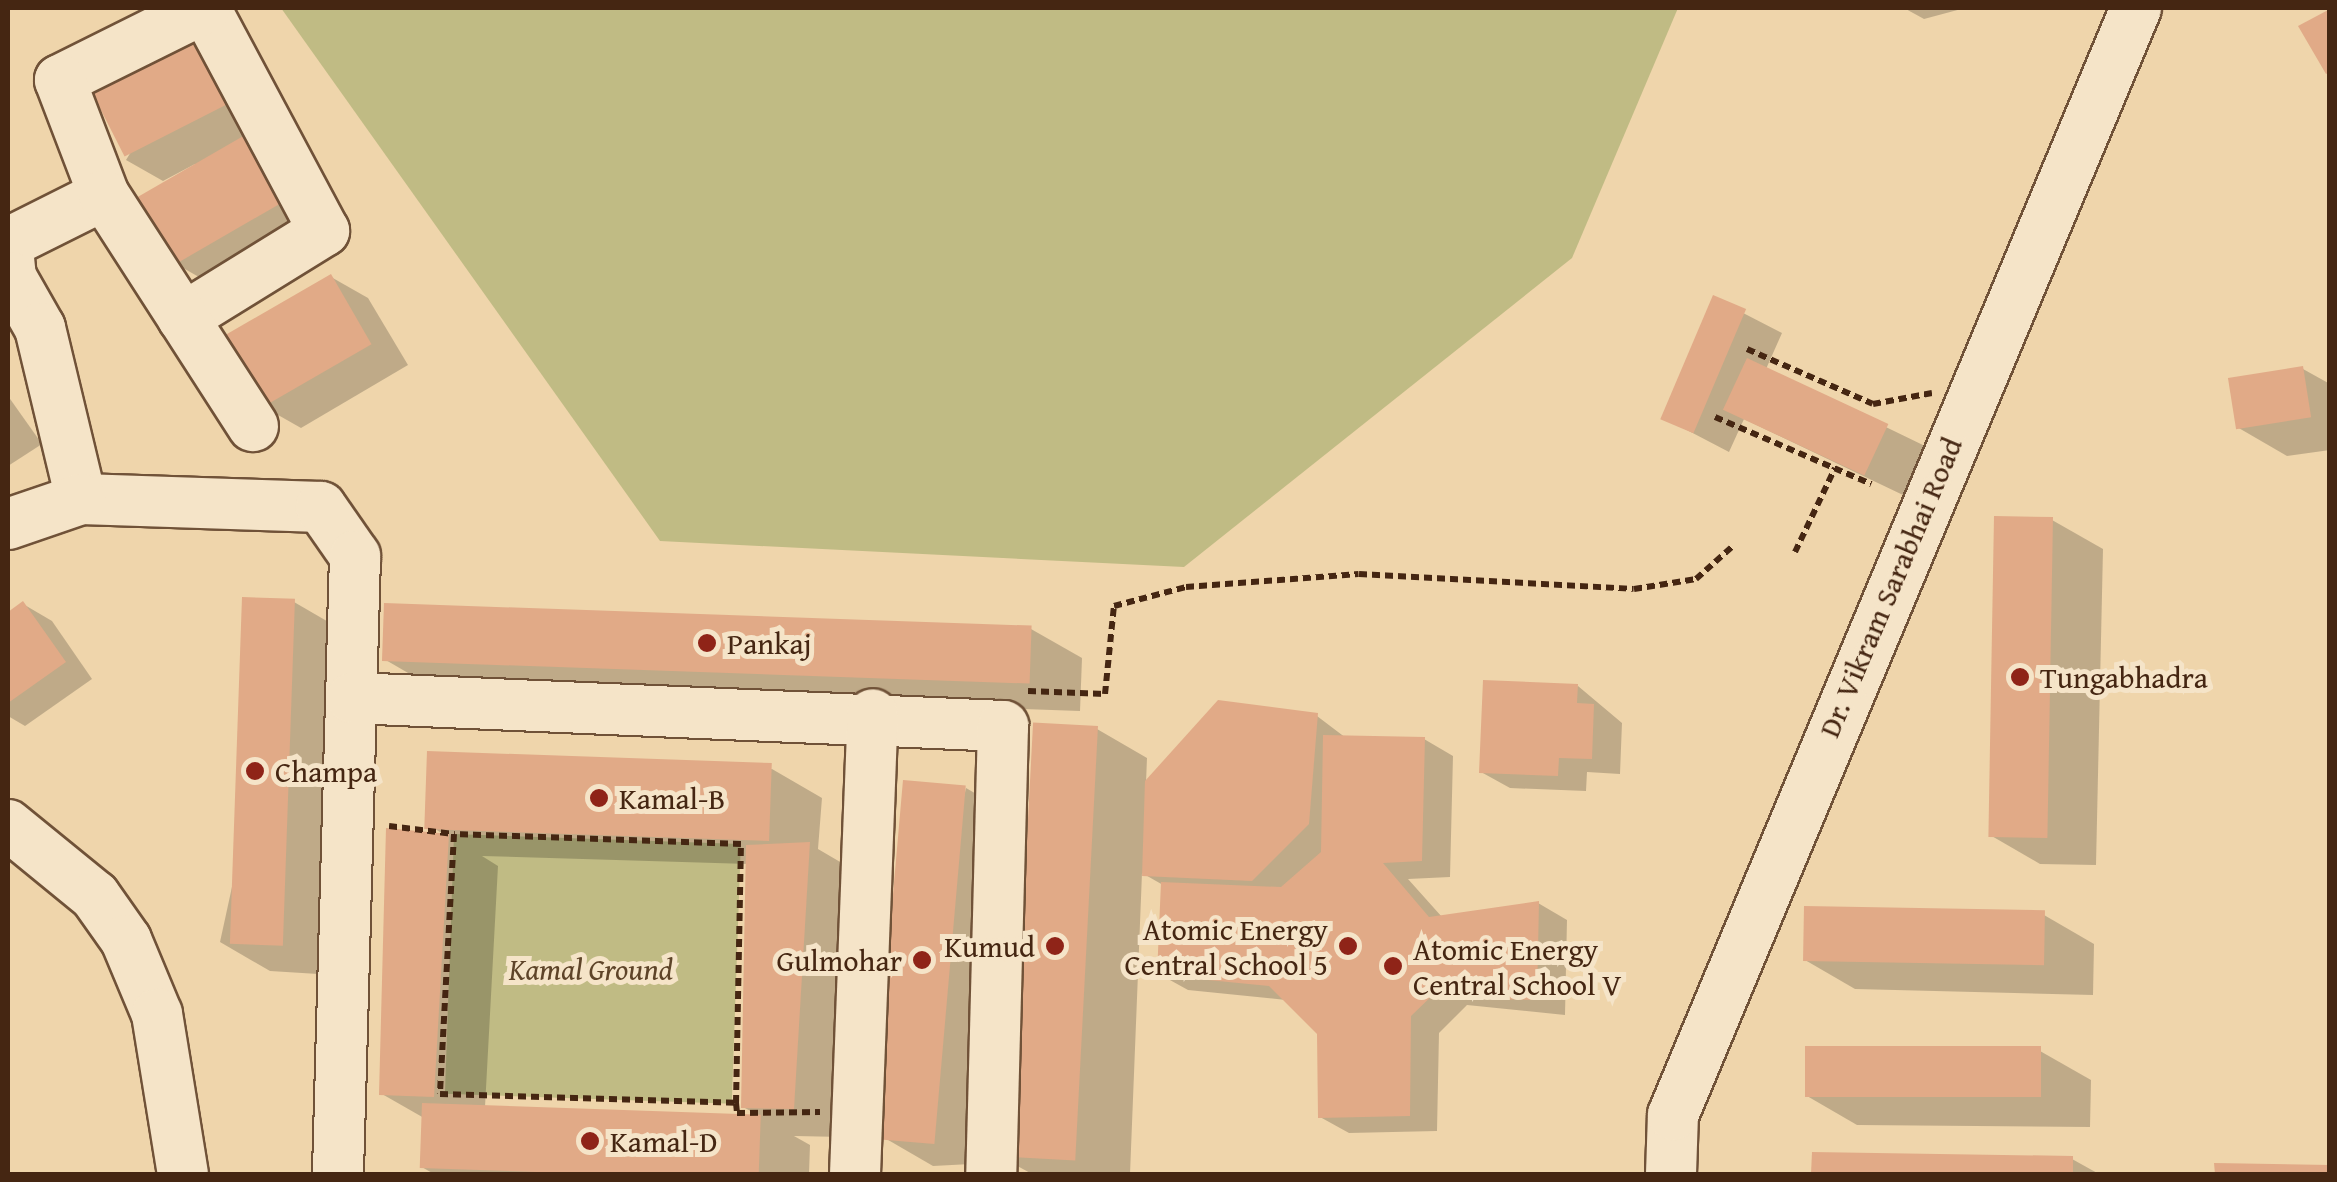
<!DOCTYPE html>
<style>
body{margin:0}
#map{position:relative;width:2337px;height:1182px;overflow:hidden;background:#efd5ab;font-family:"Gentium Book Plus",serif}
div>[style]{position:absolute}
.green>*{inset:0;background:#c0bb84;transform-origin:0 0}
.shadow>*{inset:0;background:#0003;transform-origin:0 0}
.building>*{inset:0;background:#e1aa87;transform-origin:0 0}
.path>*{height:6px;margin-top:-3px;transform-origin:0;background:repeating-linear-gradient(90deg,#452612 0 8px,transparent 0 13px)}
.roads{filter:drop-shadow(2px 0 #705238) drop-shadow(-2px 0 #705238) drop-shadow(0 2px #705238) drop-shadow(0 -2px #705238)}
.minor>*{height:50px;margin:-25px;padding:0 25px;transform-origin:25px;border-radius:25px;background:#f5e4c8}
.dots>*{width:28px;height:28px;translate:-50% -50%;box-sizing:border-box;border:5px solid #f5e4c8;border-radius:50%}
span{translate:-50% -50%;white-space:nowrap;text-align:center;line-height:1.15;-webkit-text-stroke:10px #f5e4c8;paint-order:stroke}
.street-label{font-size:30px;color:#452612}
.poi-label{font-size:30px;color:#452612}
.left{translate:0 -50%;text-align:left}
.right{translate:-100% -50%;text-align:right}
.park-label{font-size:30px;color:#5e4429;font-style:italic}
.frame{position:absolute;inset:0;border:10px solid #452612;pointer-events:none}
</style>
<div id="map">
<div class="green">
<div style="clip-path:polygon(281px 8px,1678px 8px,1572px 258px,1184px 567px,660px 541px)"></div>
<div style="left:454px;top:834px;width:287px;height:260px;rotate:2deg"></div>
</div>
<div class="shadow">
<div style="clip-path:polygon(1904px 8px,1965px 8px,1924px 19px)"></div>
<div style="clip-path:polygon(205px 31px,325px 219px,213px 285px,176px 264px,195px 164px,163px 181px,126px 160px)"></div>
<div style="clip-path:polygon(331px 277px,368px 298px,408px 365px,301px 428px,264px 407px)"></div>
<div style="clip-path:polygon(1714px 298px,1782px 333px,1766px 369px,1925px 446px,1903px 495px,1744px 419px,1729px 452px,1662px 417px)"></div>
<div style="clip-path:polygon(2303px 369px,2330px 384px,2330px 450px,2287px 456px,2237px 427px)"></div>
<div style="clip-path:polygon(8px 396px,42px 444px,8px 466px)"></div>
<div style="clip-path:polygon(2052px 520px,2103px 549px,2096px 865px,2040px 864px,1990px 835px)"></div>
<div style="clip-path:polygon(294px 602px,344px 631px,318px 974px,270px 971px,220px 942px)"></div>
<div style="clip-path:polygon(23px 604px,52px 621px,92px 679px,25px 726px,8px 716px,8px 615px)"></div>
<div style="clip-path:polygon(1031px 629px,1082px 658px,1080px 711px,434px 688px,384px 659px)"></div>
<div style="clip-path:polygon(1578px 686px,1622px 723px,1620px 774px,1587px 772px,1586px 791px,1510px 788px,1481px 772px)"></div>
<div style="clip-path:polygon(1317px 716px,1346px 738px,1424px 739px,1453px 756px,1450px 877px,1408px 879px,1442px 917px,1538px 903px,1567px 920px,1565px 1015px,1467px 1005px,1439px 1033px,1437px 1131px,1349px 1133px,1320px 1117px,1319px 1033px,1286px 1000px,1188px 990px,1159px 974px,1163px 885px,1142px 873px,1130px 1174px,1032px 1174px,1012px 1163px,1097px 729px,1147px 758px,1146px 783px)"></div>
<div style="clip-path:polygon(evenodd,772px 769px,822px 798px,818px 849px,859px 873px,844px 1137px,794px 1136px,810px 1145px,809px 1174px,434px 1174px,420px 1166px,424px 1118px,382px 1094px,448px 837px,432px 827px,772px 769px,482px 856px,748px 864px,743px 1107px,760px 1116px,485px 1107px,498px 866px,482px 856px)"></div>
<div style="clip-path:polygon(966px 788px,1016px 817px,990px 1163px,933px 1166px,883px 1137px)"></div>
<div style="clip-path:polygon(2044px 915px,2094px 944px,2093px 995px,1855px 989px,1805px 960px)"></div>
<div style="clip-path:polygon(2040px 1051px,2091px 1080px,2090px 1127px,1857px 1125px,1807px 1096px)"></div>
<div style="clip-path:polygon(1815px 1155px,2072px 1159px,2099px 1174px,1813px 1174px)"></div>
<div style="left:2217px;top:1166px;width:113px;height:8px;rotate:1deg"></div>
</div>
<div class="building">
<div style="clip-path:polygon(2330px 9px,2330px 72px,2326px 74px,2298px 26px)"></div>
<div style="left:205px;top:28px;width:78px;height:130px;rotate:63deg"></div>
<div style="left:252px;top:131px;width:77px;height:134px;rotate:60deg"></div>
<div style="left:331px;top:274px;width:81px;height:128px;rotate:60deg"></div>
<div style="left:1713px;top:295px;width:36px;height:135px;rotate:23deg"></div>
<div style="left:1747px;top:358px;width:156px;height:57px;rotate:25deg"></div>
<div style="left:2303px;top:366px;width:52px;height:76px;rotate:81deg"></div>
<div style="left:1994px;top:516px;width:59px;height:321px;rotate:1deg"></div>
<div style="left:242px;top:597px;width:53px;height:347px;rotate:2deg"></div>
<div style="clip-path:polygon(23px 601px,66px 662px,8px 703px,8px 612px)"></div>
<div style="left:384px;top:603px;width:648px;height:58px;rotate:2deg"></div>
<div style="clip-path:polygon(1483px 680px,1578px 684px,1577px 703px,1594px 704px,1592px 759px,1559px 758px,1558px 776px,1479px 773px)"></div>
<div style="clip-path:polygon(1218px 700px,1318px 713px,1309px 824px,1252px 881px,1142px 876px,1145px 781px)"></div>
<div style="left:1098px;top:726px;width:435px;height:65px;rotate:93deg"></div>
<div style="clip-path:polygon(1323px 735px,1425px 737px,1422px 861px,1383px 863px,1429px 917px,1539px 901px,1537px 1000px,1449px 998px,1441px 987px,1411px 1016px,1410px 1116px,1318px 1118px,1317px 1034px,1269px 986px,1157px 975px,1161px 882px,1281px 887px,1321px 852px)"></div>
<div style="left:427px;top:751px;width:345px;height:78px;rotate:2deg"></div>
<div style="left:903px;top:780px;width:63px;height:360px;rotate:5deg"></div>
<div style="clip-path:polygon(386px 828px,449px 834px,434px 1097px,379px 1095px)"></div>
<div style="clip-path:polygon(810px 842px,794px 1109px,741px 1108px,746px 845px)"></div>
<div style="left:1804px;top:906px;width:241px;height:55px;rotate:1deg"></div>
<div style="left:1805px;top:1046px;width:236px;height:51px"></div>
<div style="left:422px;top:1103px;width:339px;height:65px;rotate:2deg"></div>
<div style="clip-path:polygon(1812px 1152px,2073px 1156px,2073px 1174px,1811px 1174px)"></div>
<div style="clip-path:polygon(2214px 1163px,2330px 1165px,2330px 1174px,2215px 1174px)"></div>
</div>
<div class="path">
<div style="left:1747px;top:349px;width:137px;rotate:23.6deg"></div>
<div style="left:1873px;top:404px;width:60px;rotate:-10.6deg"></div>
<div style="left:1715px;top:417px;width:170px;rotate:23.2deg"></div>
<div style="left:1795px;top:552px;width:93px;rotate:-64.5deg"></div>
<div style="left:1028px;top:691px;width:77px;rotate:2.2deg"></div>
<div style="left:1105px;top:694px;width:88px;rotate:-84.2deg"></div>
<div style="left:1114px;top:606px;width:74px;rotate:-14.8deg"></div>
<div style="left:1186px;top:587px;width:173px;rotate:-4.3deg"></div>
<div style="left:1359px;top:574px;width:275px;rotate:3.1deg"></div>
<div style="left:1634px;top:589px;width:63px;rotate:-9.2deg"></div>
<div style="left:1696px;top:579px;width:51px;rotate:-41.8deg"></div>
<div style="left:389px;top:826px;width:65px;rotate:7deg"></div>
<div style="left:454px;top:834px;width:260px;rotate:93.1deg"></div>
<div style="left:440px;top:1094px;width:296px;rotate:1.7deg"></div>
<div style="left:736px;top:1103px;width:259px;rotate:-88.9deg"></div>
<div style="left:741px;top:844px;width:287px;rotate:-178deg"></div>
<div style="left:736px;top:1103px;width:10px;rotate:84deg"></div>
<div style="left:737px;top:1113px;width:83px;rotate:-0.7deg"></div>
</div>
<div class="roads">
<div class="minor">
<div style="left:8px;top:243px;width:107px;rotate:-26.6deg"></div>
<div style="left:8px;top:249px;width:28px;rotate:84deg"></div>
<div style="left:11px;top:277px;width:59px;rotate:60.4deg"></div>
<div style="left:40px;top:328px;width:176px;rotate:76.5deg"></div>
<div style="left:81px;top:499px;width:240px;rotate:1.9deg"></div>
<div style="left:321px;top:507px;width:60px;rotate:55.2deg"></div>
<div style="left:355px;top:556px;width:618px;rotate:91.58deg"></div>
<div style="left:183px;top:318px;width:166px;rotate:-31.7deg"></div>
<div style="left:324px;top:231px;width:253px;rotate:-118.1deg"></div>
<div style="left:205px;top:8px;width:162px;rotate:153.6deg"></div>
<div style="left:60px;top:80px;width:123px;rotate:69.1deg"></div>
<div style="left:104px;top:195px;width:275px;rotate:57.2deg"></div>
<div style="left:8px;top:524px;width:77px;rotate:-18.9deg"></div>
<div style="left:352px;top:698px;width:652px;rotate:2.46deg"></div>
<div style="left:1003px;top:726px;width:448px;rotate:91.5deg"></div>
<div style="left:8px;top:825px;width:112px;rotate:39.2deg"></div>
<div style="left:95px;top:896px;width:54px;rotate:54.8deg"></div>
<div style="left:126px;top:940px;width:80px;rotate:67.3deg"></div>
<div style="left:157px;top:1014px;width:162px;rotate:80.8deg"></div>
<div style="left:855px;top:1174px;width:460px;rotate:-87.8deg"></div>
<div style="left:1671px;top:1174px;width:59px;rotate:-88.1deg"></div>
<div style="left:1673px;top:1115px;width:1200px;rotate:-67.3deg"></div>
</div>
</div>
<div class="dots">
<div style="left:707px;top:643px;background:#8f2418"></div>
<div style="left:2020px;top:677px;background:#8f2418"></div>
<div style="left:255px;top:771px;background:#8f2418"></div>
<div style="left:599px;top:798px;background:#8f2418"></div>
<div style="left:1055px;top:946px;background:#8f2418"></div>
<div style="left:1348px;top:946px;background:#8f2418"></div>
<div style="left:922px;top:960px;background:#8f2418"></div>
<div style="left:1393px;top:966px;background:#8f2418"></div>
<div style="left:590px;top:1141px;background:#8f2418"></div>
</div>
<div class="street-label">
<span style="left:1890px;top:587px;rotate:-67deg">Dr. Vikram Sarabhai Road</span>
</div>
<div class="poi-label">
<span class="left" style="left:727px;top:643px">Pankaj</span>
<span class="left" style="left:2040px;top:677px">Tungabhadra</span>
<span class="left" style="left:275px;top:771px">Champa</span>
<span class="left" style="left:619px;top:798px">Kamal-B</span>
<span class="right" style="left:1328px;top:946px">Atomic Energy<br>Central School 5</span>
<span class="right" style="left:1035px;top:946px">Kumud</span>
<span class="left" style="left:1413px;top:966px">Atomic Energy<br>Central School V</span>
<span class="right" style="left:902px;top:960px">Gulmohar</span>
<span class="left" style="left:610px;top:1141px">Kamal-D</span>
</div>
<div class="park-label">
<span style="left:591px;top:969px">Kamal Ground</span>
</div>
<div class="frame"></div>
</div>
